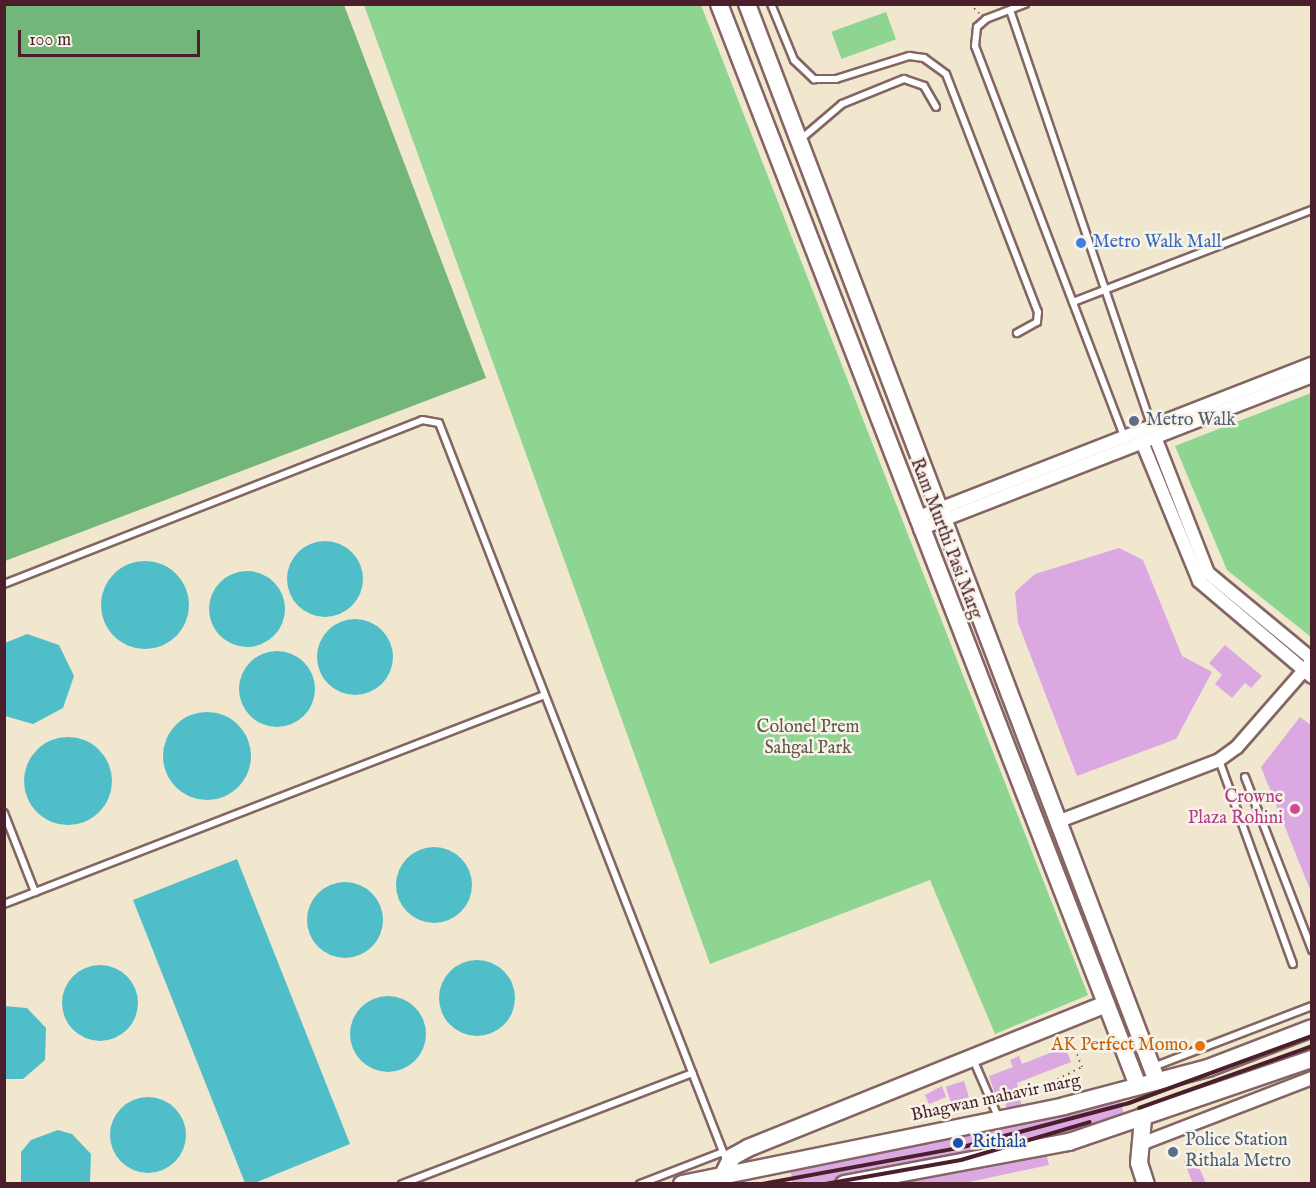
<!DOCTYPE html>
<style>
body{margin:0}
#map{position:relative;width:1316px;height:1188px;overflow:hidden;background:#f1e7ce;font-family:"IM FELL English",serif}
div>[style]{position:absolute}
.green>*{inset:0;background:#8dd590;transform-origin:0 0}
.forest>*{inset:0;background:#72b67a}
.water>*{inset:0;background:#50bec8}
.round{border-radius:50%}
.building>*{inset:0;background:#dba8e2;transform-origin:0 0}
.path>*{height:2px;margin-top:-1px;transform-origin:0;background:repeating-linear-gradient(90deg,#846564 0 1.5px,transparent 0 6px)}
.roads{filter:drop-shadow(2px 0 #846564) drop-shadow(-2px 0 #846564) drop-shadow(0 2px #846564) drop-shadow(0 -2px #846564)}
.lane>*{height:6px;margin:-3px;padding:0 3px;transform-origin:3px;border-radius:3px;background:#fff}
.street>*{height:12px;margin:-6px;padding:0 6px;transform-origin:6px;border-radius:6px;background:#fff}
.secondary>*{height:16px;margin:-8px;padding:0 8px;transform-origin:8px;border-radius:8px;background:#fff}
.rail>*{height:4px;margin:-2px;padding:0 2px;transform-origin:2px;border-radius:2px;background:#4a1f2b}
.dots>*{width:16px;height:16px;translate:-50% -50%;box-sizing:border-box;border:3px solid #f7f3e8;border-radius:50%}
span{translate:-50% -50%;white-space:nowrap;text-align:center;line-height:1.15;-webkit-text-stroke:5px #f7f3e8;paint-order:stroke}
.shop-label{font-size:18px;color:#366cbe}
.left{translate:0 -50%;text-align:left}
.service-label{font-size:18px;color:#4e5e75}
.street-label{font-size:18px;color:#4a1f2b}
.park-label{font-size:18px;color:#5e5649}
.hotel-label{font-size:18px;color:#b23c85}
.right{translate:-100% -50%;text-align:right}
.food-label{font-size:18px;color:#c56008}
.transit-label{font-size:18px;color:#164399}
.frame{position:absolute;inset:0;border:6px solid #4a1f2b;pointer-events:none}
.scale{position:absolute;left:18px;top:30px;width:182px;height:27px;box-sizing:border-box;border:3px solid #4a1f2b;border-top:0;padding-left:8px;font-size:18px;line-height:21px;white-space:nowrap;color:#4a1f2b;-webkit-text-stroke:4px #f7f3e8;paint-order:stroke}
</style>
<div id="map">
<div class="green">
<div style="clip-path:polygon(364px 5px,701px 5px,1088px 995px,995px 1034px,930px 880px,710px 964px)"></div>
<div style="left:886px;top:12px;width:29px;height:58px;rotate:70deg"></div>
<div style="clip-path:polygon(1311px 393px,1311px 637px,1227px 570px,1175px 446px)"></div>
</div>
<div class="forest">
<div style="clip-path:polygon(5px 4px,344px 5px,486px 378px,5px 561px)"></div>
</div>
<div class="water">
<div class="round" style="left:287px;top:541px;width:76px;height:76px"></div>
<div class="round" style="left:101px;top:561px;width:88px;height:88px"></div>
<div class="round" style="left:209px;top:571px;width:76px;height:76px"></div>
<div class="round" style="left:317px;top:619px;width:76px;height:76px"></div>
<div style="clip-path:polygon(27px 634px,59px 645px,74px 676px,63px 708px,33px 724px,5px 716px,5px 643px)"></div>
<div class="round" style="left:239px;top:651px;width:76px;height:76px"></div>
<div class="round" style="left:163px;top:712px;width:88px;height:88px"></div>
<div class="round" style="left:24px;top:737px;width:88px;height:88px"></div>
<div class="round" style="left:396px;top:847px;width:76px;height:76px"></div>
<div style="clip-path:polygon(237px 859px,350px 1144px,252px 1184px,245px 1183px,133px 900px)"></div>
<div class="round" style="left:307px;top:882px;width:76px;height:76px"></div>
<div class="round" style="left:439px;top:960px;width:76px;height:76px"></div>
<div class="round" style="left:62px;top:965px;width:76px;height:76px"></div>
<div class="round" style="left:350px;top:996px;width:76px;height:76px"></div>
<div style="clip-path:polygon(4px 1006px,27px 1008px,46px 1028px,45px 1060px,23px 1079px,5px 1079px)"></div>
<div class="round" style="left:110px;top:1097px;width:76px;height:76px"></div>
<div style="clip-path:polygon(58px 1130px,72px 1134px,91px 1154px,90px 1183px,21px 1183px,21px 1152px,31px 1140px)"></div>
</div>
<div class="building">
<div style="clip-path:polygon(1119px 548px,1143px 560px,1182px 656px,1212px 672px,1176px 739px,1077px 776px,1018px 623px,1015px 592px,1035px 574px)"></div>
<div style="clip-path:polygon(1225px 645px,1262px 676px,1251px 688px,1245px 683px,1232px 698px,1215px 684px,1222px 675px,1209px 663px)"></div>
<div style="clip-path:polygon(1300px 717px,1312px 726px,1311px 892px,1261px 767px)"></div>
<div style="clip-path:polygon(1065px 1047px,1071px 1062px,1017px 1083px,1022px 1108px,1119px 1096px,1128px 1129px,1046px 1153px,1049px 1165px,960px 1184px,793px 1184px,790px 1168px,875px 1153px,872px 1141px,1007px 1111px,1003px 1092px,995px 1094px,989px 1076px,1013px 1067px,1010px 1060px,1019px 1056px,1022px 1064px)"></div>
<div style="left:964px;top:1081px;width:17px;height:19px;rotate:73deg"></div>
<div style="clip-path:polygon(942px 1086px,946px 1097px,929px 1104px,925px 1095px)"></div>
<div style="clip-path:polygon(948px 1104px,950px 1112px,934px 1117px,930px 1109px)"></div>
<div style="clip-path:polygon(1195px 1157px,1206px 1184px,1193px 1184px,1184px 1161px)"></div>
</div>
<div class="path">
<div style="left:970px;top:4px;width:13px;rotate:45deg"></div>
<div style="left:1036px;top:1090px;width:51px;rotate:-26.6deg"></div>
<div style="left:1082px;top:1067px;width:34px;rotate:-111deg"></div>
</div>
<div class="roads">
<div class="lane">
<div style="left:771px;top:4px;width:61px;rotate:67.7deg"></div>
<div style="left:794px;top:60px;width:28px;rotate:44deg"></div>
<div style="left:814px;top:79px;width:22px"></div>
<div style="left:836px;top:79px;width:77px;rotate:-17.5deg"></div>
<div style="left:909px;top:56px;width:15px;rotate:8deg"></div>
<div style="left:924px;top:58px;width:27px;rotate:36deg"></div>
<div style="left:946px;top:74px;width:255px;rotate:68.9deg"></div>
<div style="left:1038px;top:312px;width:10px;rotate:96deg"></div>
<div style="left:1037px;top:322px;width:23px;rotate:151deg"></div>
<div style="left:1025px;top:4px;width:42px;rotate:159deg"></div>
<div style="left:986px;top:19px;width:12px;rotate:138deg"></div>
<div style="left:977px;top:27px;width:19px;rotate:96deg"></div>
<div style="left:975px;top:46px;width:418px;rotate:69.1deg"></div>
<div style="left:1010px;top:10px;width:441px;rotate:71.2deg"></div>
<div style="left:801px;top:139px;width:54px;rotate:-40.5deg"></div>
<div style="left:842px;top:104px;width:67px;rotate:-22deg"></div>
<div style="left:904px;top:79px;width:21px;rotate:19deg"></div>
<div style="left:924px;top:86px;width:24px;rotate:60deg"></div>
<div style="left:1073px;top:302px;width:256px;rotate:-21.1deg"></div>
<div style="left:4px;top:584px;width:449px;rotate:-21.4deg"></div>
<div style="left:422px;top:420px;width:17px;rotate:10deg"></div>
<div style="left:439px;top:423px;width:793px;rotate:68.71deg"></div>
<div style="left:1219px;top:760px;width:217px;rotate:70.1deg"></div>
<div style="left:1245px;top:777px;width:186px;rotate:68.8deg"></div>
<div style="left:4px;top:813px;width:85px;rotate:68.6deg"></div>
<div style="left:4px;top:904px;width:577px;rotate:-21.14deg"></div>
<div style="left:973px;top:1059px;width:65px;rotate:66.6deg"></div>
<div style="left:1153px;top:1067px;width:170px;rotate:-21deg"></div>
<div style="left:402px;top:1184px;width:311px;rotate:-20.9deg"></div>
<div style="left:640px;top:1184px;width:89px;rotate:-21.1deg"></div>
</div>
<div class="street">
<div style="left:1155px;top:437px;width:146px;rotate:68.7deg"></div>
<div style="left:1208px;top:573px;width:135px;rotate:39.6deg"></div>
<div style="left:1142px;top:442px;width:150px;rotate:67.7deg"></div>
<div style="left:1199px;top:581px;width:148px;rotate:40.3deg"></div>
<div style="left:916px;top:518px;width:425px;rotate:-21.3deg"></div>
<div style="left:920px;top:529px;width:421px;rotate:-21.3deg"></div>
<div style="left:1057px;top:822px;width:173px;rotate:-20.9deg"></div>
<div style="left:1219px;top:760px;width:22px;rotate:-36deg"></div>
<div style="left:1237px;top:747px;width:114px;rotate:-48.9deg"></div>
<div style="left:1141px;top:1144px;width:183px;rotate:-21.1deg"></div>
</div>
<div class="secondary">
<div style="left:719px;top:4px;width:1160px;rotate:68.83deg"></div>
<div style="left:747px;top:4px;width:1152px;rotate:69.16deg"></div>
<div style="left:1143px;top:1119px;width:44px;rotate:95.2deg"></div>
<div style="left:1139px;top:1163px;width:22px;rotate:72deg"></div>
<div style="left:725px;top:1171px;width:16px;rotate:-63deg"></div>
<div style="left:732px;top:1157px;width:18px;rotate:-29deg"></div>
<div style="left:748px;top:1148px;width:386px;rotate:-21.9deg"></div>
<div style="left:682px;top:1184px;width:390px;rotate:-11.5deg"></div>
<div style="left:1064px;top:1106px;width:149px;rotate:-14.8deg"></div>
<div style="left:1208px;top:1068px;width:111px;rotate:-21deg"></div>
<div style="left:844px;top:1184px;width:229px;rotate:-10.6deg"></div>
<div style="left:1069px;top:1142px;width:257px;rotate:-18.9deg"></div>
</div>
</div>
<div class="rail">
<div style="left:1139px;top:1108px;width:184px;rotate:-19.7deg"></div>
<div style="left:762px;top:1184px;width:200px;rotate:-10.4deg"></div>
<div style="left:959px;top:1148px;width:176px;rotate:-14.8deg"></div>
<div style="left:1129px;top:1103px;width:195px;rotate:-20.1deg"></div>
<div style="left:825px;top:1184px;width:138px;rotate:-10deg"></div>
<div style="left:961px;top:1160px;width:134px;rotate:-16.4deg"></div>
</div>
<div class="dots">
<div style="left:1081px;top:243px;background:#3f7fe0"></div>
<div style="left:1134px;top:421px;background:#5c6f8a"></div>
<div style="left:1295px;top:809px;background:#d1479c"></div>
<div style="left:1200px;top:1046px;background:#e8710a"></div>
<div style="left:958px;top:1143px;background:#1a4fb4"></div>
<div style="left:1173px;top:1152px;background:#5c6f8a"></div>
</div>
<div class="shop-label">
<span class="left" style="left:1093px;top:243px">Metro Walk Mall</span>
</div>
<div class="service-label">
<span class="left" style="left:1146px;top:421px">Metro Walk</span>
<span class="left" style="left:1185px;top:1152px">Police Station<br>Rithala Metro</span>
</div>
<div class="street-label">
<span style="left:945px;top:539px;rotate:69deg">Ram Murthi Pasi Marg</span>
<span style="left:996px;top:1099px;rotate:-12deg">Bhagwan mahavir marg</span>
</div>
<div class="park-label">
<span style="left:808px;top:739px">Colonel Prem<br>Sahgal Park</span>
</div>
<div class="hotel-label">
<span class="right" style="left:1283px;top:809px">Crowne<br>Plaza Rohini</span>
</div>
<div class="food-label">
<span class="right" style="left:1188px;top:1046px">AK Perfect Momo</span>
</div>
<div class="transit-label">
<span class="left" style="left:972px;top:1143px">Rithala</span>
</div>
<div class="frame"></div>
<div class="scale">100 m</div>
</div>
